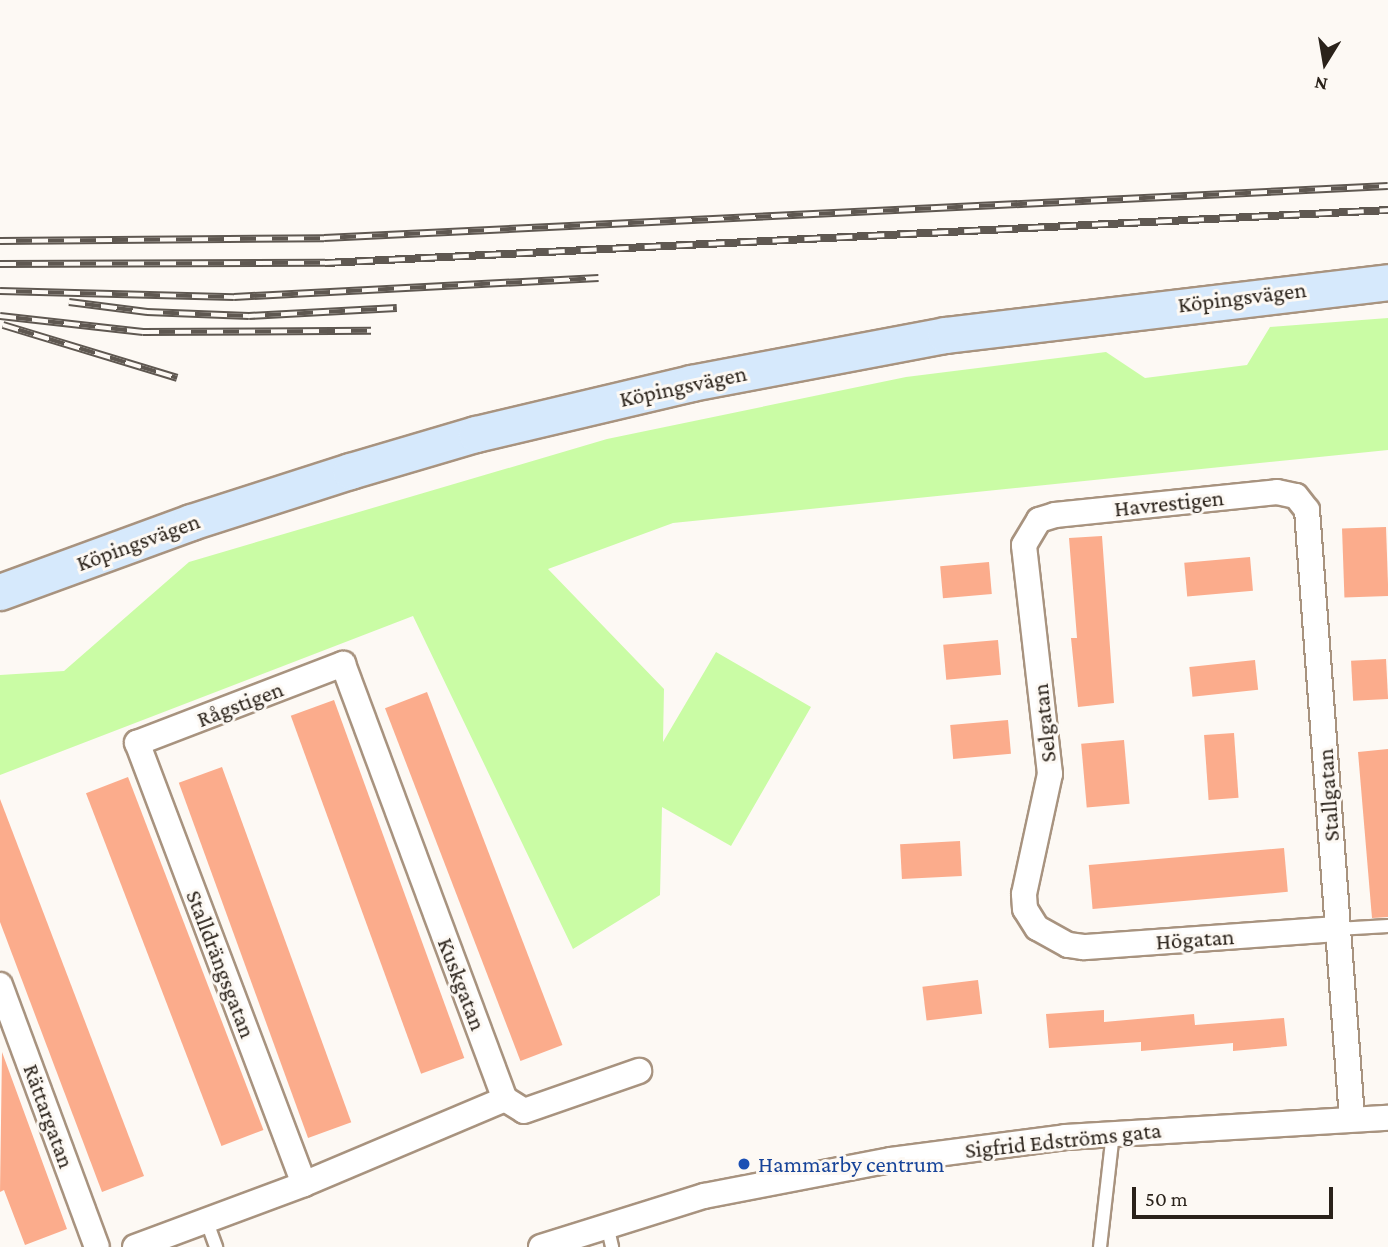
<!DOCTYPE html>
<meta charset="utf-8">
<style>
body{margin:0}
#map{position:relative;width:1388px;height:1247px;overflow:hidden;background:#fdf9f4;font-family:"Crimson Pro",serif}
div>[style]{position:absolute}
.green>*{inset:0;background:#cafca5}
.building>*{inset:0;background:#fbac8c;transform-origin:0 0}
.roads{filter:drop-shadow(2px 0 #a8937f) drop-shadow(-2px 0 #a8937f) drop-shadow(0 2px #a8937f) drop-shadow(0 -2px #a8937f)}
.lane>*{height:12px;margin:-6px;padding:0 6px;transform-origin:6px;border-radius:6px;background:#fff}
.street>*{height:24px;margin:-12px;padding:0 12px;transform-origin:12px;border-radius:12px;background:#fff}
.secondary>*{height:35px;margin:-17.5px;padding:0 17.5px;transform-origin:17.5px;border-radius:17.5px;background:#d6e9fc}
.rail>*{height:8px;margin-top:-4px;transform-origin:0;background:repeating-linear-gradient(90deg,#fdf9f4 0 16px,#5f5851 0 32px);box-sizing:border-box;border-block:2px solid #5f5851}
.dots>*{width:19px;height:19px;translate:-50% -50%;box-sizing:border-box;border:4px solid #fdf9f4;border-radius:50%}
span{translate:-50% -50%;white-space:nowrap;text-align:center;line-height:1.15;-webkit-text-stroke:6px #fdf9f4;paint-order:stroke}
.street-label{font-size:23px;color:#2a221a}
.transit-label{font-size:23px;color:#164399}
.left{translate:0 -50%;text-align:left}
.north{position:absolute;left:1290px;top:28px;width:70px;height:70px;-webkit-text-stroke:5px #fdf9f4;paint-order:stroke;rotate:191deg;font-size:19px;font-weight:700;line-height:28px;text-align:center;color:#2a221a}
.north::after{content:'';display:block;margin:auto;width:24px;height:32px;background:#2a221a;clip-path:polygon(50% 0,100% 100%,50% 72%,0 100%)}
.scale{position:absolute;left:1132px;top:1187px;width:201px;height:32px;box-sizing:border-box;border:4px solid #2a221a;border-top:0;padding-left:9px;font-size:21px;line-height:24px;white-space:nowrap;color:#2a221a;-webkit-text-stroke:5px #fdf9f4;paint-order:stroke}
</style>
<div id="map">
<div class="green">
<div style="clip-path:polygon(1388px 318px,1388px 450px,673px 523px,548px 569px,664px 689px,663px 742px,716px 652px,811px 707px,731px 846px,662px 807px,660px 895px,573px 949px,413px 616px,0 775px,0 675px,64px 671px,189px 562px,607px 439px,906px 377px,1106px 352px,1145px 378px,1247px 365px,1270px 327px)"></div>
</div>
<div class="building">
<div style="left:1386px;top:527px;width:69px;height:44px;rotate:88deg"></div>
<div style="clip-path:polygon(1102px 536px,1114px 703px,1078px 707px,1071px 638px,1077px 638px,1069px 538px)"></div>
<div style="left:1250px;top:557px;width:34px;height:66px;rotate:85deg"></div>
<div style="left:989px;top:562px;width:32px;height:49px;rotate:85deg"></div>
<div style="left:998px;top:640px;width:35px;height:55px;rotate:85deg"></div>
<div style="left:1386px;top:659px;width:40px;height:35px;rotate:87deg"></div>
<div style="left:1255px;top:660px;width:30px;height:66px;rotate:84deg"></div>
<div style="left:427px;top:692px;width:378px;height:45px;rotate:69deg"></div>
<div style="left:334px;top:700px;width:381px;height:46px;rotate:70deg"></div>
<div style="left:1008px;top:720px;width:34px;height:58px;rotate:85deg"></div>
<div style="left:1234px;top:733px;width:65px;height:30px;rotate:86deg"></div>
<div style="left:1124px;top:740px;width:64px;height:43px;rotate:85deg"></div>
<div style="clip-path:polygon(1388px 749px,1388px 917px,1372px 918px,1358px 752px)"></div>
<div style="left:222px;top:767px;width:378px;height:46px;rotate:70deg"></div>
<div style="left:128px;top:777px;width:378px;height:45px;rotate:69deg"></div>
<div style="clip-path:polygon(0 799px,144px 1176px,102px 1192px,0 922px)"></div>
<div style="left:960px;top:841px;width:35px;height:60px;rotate:87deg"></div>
<div style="left:1284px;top:848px;width:44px;height:196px;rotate:85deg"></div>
<div style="left:978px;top:980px;width:34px;height:56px;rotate:83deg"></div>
<div style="clip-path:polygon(1104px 1010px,1104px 1022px,1194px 1014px,1195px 1025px,1284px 1018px,1287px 1046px,1233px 1051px,1233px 1043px,1141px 1051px,1141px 1042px,1049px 1048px,1046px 1014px)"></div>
<div style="clip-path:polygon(2px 1052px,67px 1229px,25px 1245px,4px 1190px,0 1192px)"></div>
</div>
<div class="roads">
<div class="lane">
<div style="left:1337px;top:929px;width:51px;rotate:-3.4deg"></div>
<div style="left:207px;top:1222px;width:27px;rotate:70deg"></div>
<div style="left:607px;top:1225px;width:23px;rotate:77deg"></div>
<div style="left:1100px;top:1247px;width:115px;rotate:-83.5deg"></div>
</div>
<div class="street">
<div style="left:1337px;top:929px;width:255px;rotate:175.9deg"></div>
<div style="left:1083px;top:947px;width:15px;rotate:-172deg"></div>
<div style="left:1068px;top:945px;width:35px;rotate:-151deg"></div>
<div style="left:1037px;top:928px;width:22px;rotate:-122deg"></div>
<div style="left:1025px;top:909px;width:15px;rotate:-94deg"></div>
<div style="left:1024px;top:894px;width:123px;rotate:-77.8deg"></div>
<div style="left:1050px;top:774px;width:230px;rotate:-96.5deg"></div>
<div style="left:1024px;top:545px;width:29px;rotate:-59deg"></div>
<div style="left:1039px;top:520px;width:17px;rotate:-17deg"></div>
<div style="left:1055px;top:515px;width:223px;rotate:-5.9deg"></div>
<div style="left:1277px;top:492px;width:19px;rotate:12deg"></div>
<div style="left:1296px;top:496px;width:18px;rotate:52deg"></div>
<div style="left:1307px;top:510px;width:610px;rotate:85.77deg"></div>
<div style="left:0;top:985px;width:279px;rotate:69.7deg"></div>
<div style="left:505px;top:1099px;width:22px;rotate:32deg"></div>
<div style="left:524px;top:1111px;width:122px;rotate:-19.2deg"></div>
<div style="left:304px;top:1184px;width:472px;rotate:-110.7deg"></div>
<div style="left:137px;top:743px;width:221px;rotate:-21deg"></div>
<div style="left:343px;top:664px;width:464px;rotate:69.6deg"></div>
<div style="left:135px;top:1247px;width:180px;rotate:-20.4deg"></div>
<div style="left:304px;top:1184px;width:218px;rotate:-22.9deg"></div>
<div style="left:541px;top:1247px;width:171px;rotate:-17.4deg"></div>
<div style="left:704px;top:1196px;width:190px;rotate:-10.9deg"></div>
<div style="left:891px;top:1160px;width:176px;rotate:-7.5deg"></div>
<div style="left:1065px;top:1137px;width:324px;rotate:-3.4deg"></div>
</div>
<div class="secondary">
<div style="left:0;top:592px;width:203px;rotate:-20.1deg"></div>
<div style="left:191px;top:522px;width:167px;rotate:-17.8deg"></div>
<div style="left:350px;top:471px;width:131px;rotate:-16.4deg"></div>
<div style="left:476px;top:434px;width:221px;rotate:-13.3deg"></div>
<div style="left:691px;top:383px;width:258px;rotate:-10.7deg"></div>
<div style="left:945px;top:335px;width:446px;rotate:-6.8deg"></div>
</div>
</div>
<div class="rail">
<div style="left:0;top:241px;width:324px;rotate:-0.5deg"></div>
<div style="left:324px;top:238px;width:1065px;rotate:-2.8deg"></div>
<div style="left:0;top:264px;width:325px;rotate:-0.2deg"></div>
<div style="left:325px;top:263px;width:1064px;rotate:-2.85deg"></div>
<div style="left:0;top:291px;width:234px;rotate:1.5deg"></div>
<div style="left:234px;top:297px;width:365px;rotate:-3deg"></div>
<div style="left:69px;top:302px;width:79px;rotate:7.3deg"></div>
<div style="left:147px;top:312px;width:102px;rotate:2.2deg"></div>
<div style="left:249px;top:316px;width:148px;rotate:-3.1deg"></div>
<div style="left:0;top:316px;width:144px;rotate:6.4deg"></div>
<div style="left:143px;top:332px;width:228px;rotate:-0.3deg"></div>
<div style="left:3px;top:325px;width:182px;rotate:16.9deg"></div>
</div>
<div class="dots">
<div style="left:744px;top:1164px;background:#1a4fb4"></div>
</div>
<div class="street-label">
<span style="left:1242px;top:297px;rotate:-7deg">Köpingsvägen</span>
<span style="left:683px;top:386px;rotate:-12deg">Köpingsvägen</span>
<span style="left:1169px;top:503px;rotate:-6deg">Havrestigen</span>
<span style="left:138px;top:542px;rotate:-20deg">Köpingsvägen</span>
<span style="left:240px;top:704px;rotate:-21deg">Rågstigen</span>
<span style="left:1044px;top:723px;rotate:-96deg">Selgatan</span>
<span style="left:1328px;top:795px;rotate:-94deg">Stallgatan</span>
<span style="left:1195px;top:939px;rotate:-4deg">Högatan</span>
<span style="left:221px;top:964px;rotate:69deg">Stalldrängsgatan</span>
<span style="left:462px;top:984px;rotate:69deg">Kuskgatan</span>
<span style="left:49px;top:1116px;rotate:70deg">Rättargatan</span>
<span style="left:1063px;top:1140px;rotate:-6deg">Sigfrid Edströms gata</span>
</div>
<div class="transit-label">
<span class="left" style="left:758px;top:1164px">Hammarby centrum</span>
</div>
<div class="north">N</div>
<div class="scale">50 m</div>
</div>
